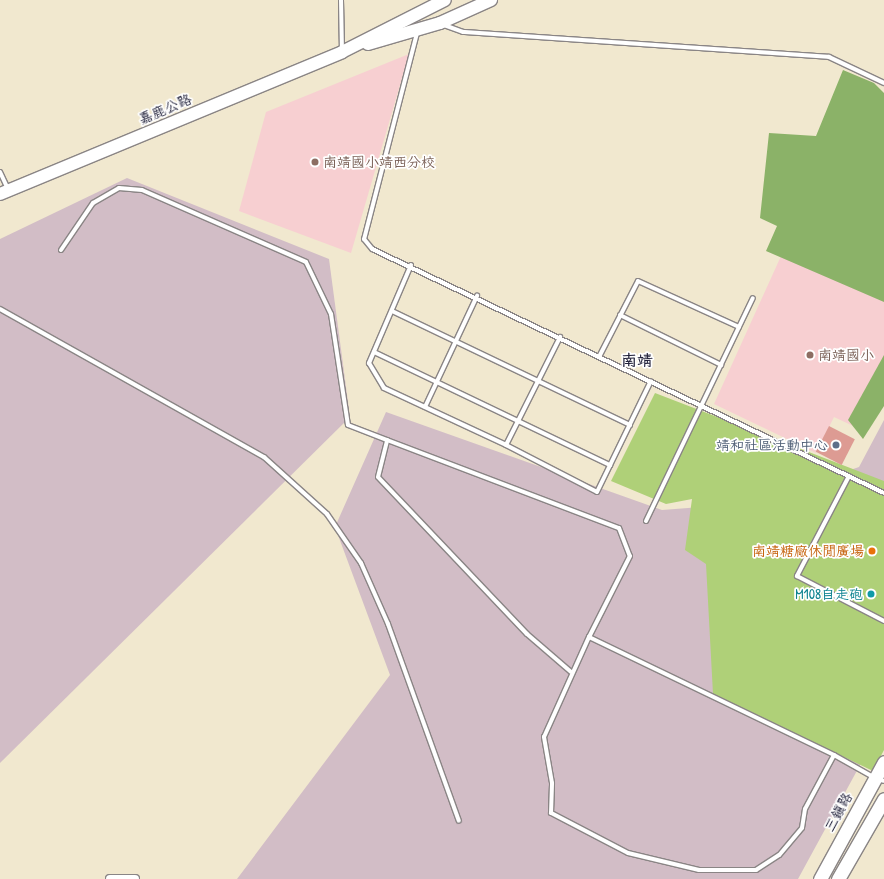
<!DOCTYPE html>
<meta charset="utf-8">
<style>
body{margin:0}
#map{position:relative;width:884px;height:879px;overflow:hidden;background:#f1e8cf;font-family:"Patrick Hand","LXGW WenKai TC",sans-serif}
div>[style]{position:absolute}
.built>*{inset:0;background:#f7cfd1}
.industrial>*{inset:0;background:#d2bdc6}
.green>*{inset:0;background:#afd078}
.forest>*{inset:0;background:#8bb268}
.building>*{inset:0;background:#dd9b93;transform-origin:0 0}
.roads{filter:drop-shadow(1px 0 #8a8585) drop-shadow(-1px 0 #8a8585) drop-shadow(0 1px #8a8585) drop-shadow(0 -1px #8a8585)}
.lane>*{height:4px;margin:-2px;padding:0 2px;transform-origin:2px;border-radius:2px;background:#fff}
.street>*{height:8px;margin:-4px;padding:0 4px;transform-origin:4px;border-radius:4px;background:#fff}
.secondary>*{height:12px;margin:-6px;padding:0 6px;transform-origin:6px;border-radius:6px;background:#fff}
.primary>*{height:13px;margin:-6.5px;padding:0 6.5px;transform-origin:6.5px;border-radius:6.5px;background:#fff}
.dots>*{width:11px;height:11px;translate:-50% -50%;box-sizing:border-box;border:2px solid #fff;border-radius:50%}
span{translate:-50% -50%;white-space:nowrap;text-align:center;line-height:1.15;-webkit-text-stroke:3.5px #fff;paint-order:stroke}
.street-label{font-size:14px;color:#22223b}
.education-label{font-size:14px;color:#785e54}
.left{translate:0 -50%;text-align:left}
.service-label{font-size:14px;color:#4e5e75}
.right{translate:-100% -50%;text-align:right}
.food-label{font-size:14px;color:#c56008}
.culture-label{font-size:14px;color:#0d838f}
.quarter-label{font-size:16px;color:#22223b;font-weight:700}
</style>
<div id="map">
<div class="built">
<div style="clip-path:polygon(409px 54px,351px 253px,239px 211px,266px 112px)"></div>
<div style="clip-path:polygon(781px 256px,884px 297px,884px 400px,866px 432px,834px 417px,816px 453px,714px 404px)"></div>
</div>
<div class="industrial">
<div style="clip-path:polygon(127px 178px,329px 259px,350px 417px,0 763px,0 239px)"></div>
<div style="clip-path:polygon(386px 412px,662px 510px,753px 503px,859px 467px,884px 420px,884px 721px,798px 879px,237px 879px,390px 675px,335px 527px)"></div>
</div>
<div class="green">
<div style="clip-path:polygon(655px 393px,884px 481px,884px 750px,873px 771px,713px 694px,706px 564px,685px 550px,692px 499px,666px 504px,611px 481px)"></div>
</div>
<div class="forest">
<div style="clip-path:polygon(843px 70px,874px 83px,884px 93px,884px 302px,766px 251px,777px 226px,760px 218px,769px 133px,816px 136px)"></div>
<div style="clip-path:polygon(884px 355px,884px 406px,863px 439px,848px 420px)"></div>
</div>
<div class="building">
<div style="left:829px;top:426px;width:29px;height:29px;rotate:27deg"></div>
</div>
<div class="roads">
<div class="lane">
<div style="left:341px;top:0;width:50px;rotate:88.9deg"></div>
<div style="left:444px;top:25px;width:20px;rotate:20deg"></div>
<div style="left:463px;top:32px;width:367px;rotate:3.9deg"></div>
<div style="left:829px;top:57px;width:61px;rotate:25.3deg"></div>
<div style="left:417px;top:33px;width:213px;rotate:104.4deg"></div>
<div style="left:364px;top:239px;width:13px;rotate:51deg"></div>
<div style="left:372px;top:249px;width:567px;rotate:25.48deg"></div>
<div style="left:0;top:172px;width:19px;rotate:65deg"></div>
<div style="left:61px;top:250px;width:57px;rotate:-55.8deg"></div>
<div style="left:93px;top:203px;width:30px;rotate:-30deg"></div>
<div style="left:119px;top:188px;width:23px;rotate:5deg"></div>
<div style="left:142px;top:190px;width:179px;rotate:23.7deg"></div>
<div style="left:306px;top:262px;width:58px;rotate:64.3deg"></div>
<div style="left:331px;top:314px;width:112px;rotate:81.3deg"></div>
<div style="left:348px;top:425px;width:42px;rotate:21deg"></div>
<div style="left:411px;top:265px;width:107px;rotate:113.2deg"></div>
<div style="left:369px;top:363px;width:29px;rotate:59deg"></div>
<div style="left:384px;top:388px;width:135px;rotate:25deg"></div>
<div style="left:506px;top:445px;width:102px;rotate:27.3deg"></div>
<div style="left:597px;top:492px;width:123px;rotate:-64.1deg"></div>
<div style="left:0;top:309px;width:303px;rotate:29.3deg"></div>
<div style="left:264px;top:457px;width:85px;rotate:42.1deg"></div>
<div style="left:327px;top:514px;width:60px;rotate:55.2deg"></div>
<div style="left:361px;top:563px;width:67px;rotate:66.1deg"></div>
<div style="left:388px;top:624px;width:209px;rotate:70.2deg"></div>
<div style="left:392px;top:311px;width:264px;rotate:25.6deg"></div>
<div style="left:620px;top:315px;width:113px;rotate:26.3deg"></div>
<div style="left:374px;top:352px;width:262px;rotate:25.6deg"></div>
<div style="left:599px;top:357px;width:85px;rotate:-62.8deg"></div>
<div style="left:638px;top:281px;width:111px;rotate:24.5deg"></div>
<div style="left:425px;top:407px;width:123px;rotate:-64.9deg"></div>
<div style="left:506px;top:445px;width:121px;rotate:-63.4deg"></div>
<div style="left:849px;top:476px;width:113px;rotate:117.5deg"></div>
<div style="left:797px;top:576px;width:98px;rotate:27.3deg"></div>
<div style="left:646px;top:521px;width:247px;rotate:-64.4deg"></div>
<div style="left:571px;top:672px;width:58px;rotate:-139.2deg"></div>
<div style="left:527px;top:634px;width:216px;rotate:-133.5deg"></div>
<div style="left:378px;top:477px;width:38px;rotate:-76deg"></div>
<div style="left:387px;top:440px;width:248px;rotate:20.8deg"></div>
<div style="left:619px;top:528px;width:30px;rotate:69deg"></div>
<div style="left:630px;top:556px;width:91px;rotate:116.8deg"></div>
<div style="left:834px;top:755px;width:61px;rotate:118.2deg"></div>
<div style="left:805px;top:809px;width:19px;rotate:99deg"></div>
<div style="left:802px;top:828px;width:35px;rotate:130deg"></div>
<div style="left:779px;top:855px;width:27px;rotate:147deg"></div>
<div style="left:756px;top:870px;width:57px;rotate:180deg"></div>
<div style="left:699px;top:870px;width:73px;rotate:-166.5deg"></div>
<div style="left:628px;top:853px;width:87px;rotate:-152.5deg"></div>
<div style="left:551px;top:813px;width:30px;rotate:-88deg"></div>
<div style="left:552px;top:783px;width:47px;rotate:-99.9deg"></div>
<div style="left:544px;top:737px;width:110px;rotate:-65.8deg"></div>
<div style="left:589px;top:637px;width:272px;rotate:25.7deg"></div>
<div style="left:834px;top:755px;width:47px;rotate:29.3deg"></div>
<div style="left:875px;top:778px;width:9px;rotate:18deg"></div>
</div>
<div class="street">
<div style="left:110px;top:879px;width:25px"></div>
</div>
<div class="secondary">
<div style="left:368px;top:44px;width:75px;rotate:-16.3deg"></div>
<div style="left:440px;top:23px;width:56px;rotate:-24.3deg"></div>
<div style="left:0;top:194px;width:370px;rotate:-22.5deg"></div>
<div style="left:342px;top:52px;width:115px;rotate:-26.8deg"></div>
</div>
<div class="primary">
<div style="left:820px;top:879px;width:133px;rotate:-61.3deg"></div>
<div style="left:838px;top:879px;width:92px;rotate:-60.1deg"></div>
</div>
</div>
<div class="dots">
<div style="left:315px;top:162px;background:#8d6e63"></div>
<div style="left:810px;top:355px;background:#8d6e63"></div>
<div style="left:836px;top:445px;background:#5c6f8a"></div>
<div style="left:872px;top:551px;background:#e8710a"></div>
<div style="left:871px;top:594px;background:#0f9aa8"></div>
</div>
<div class="street-label">
<span style="left:165px;top:109px;rotate:-23deg">嘉鹿公路</span>
<span style="left:838px;top:812px;rotate:-61deg">三鎮路</span>
</div>
<div class="education-label">
<span class="left" style="left:323px;top:162px">南靖國小靖西分校</span>
<span class="left" style="left:818px;top:355px">南靖國小</span>
</div>
<div class="service-label">
<span class="right" style="left:828px;top:445px">靖和社區活動中心</span>
</div>
<div class="food-label">
<span class="right" style="left:864px;top:551px">南靖糖廠休閒廣場</span>
</div>
<div class="culture-label">
<span class="right" style="left:863px;top:594px">M108自走砲</span>
</div>
<div class="quarter-label">
<span style="left:637px;top:360px">南靖</span>
</div>
</div>
